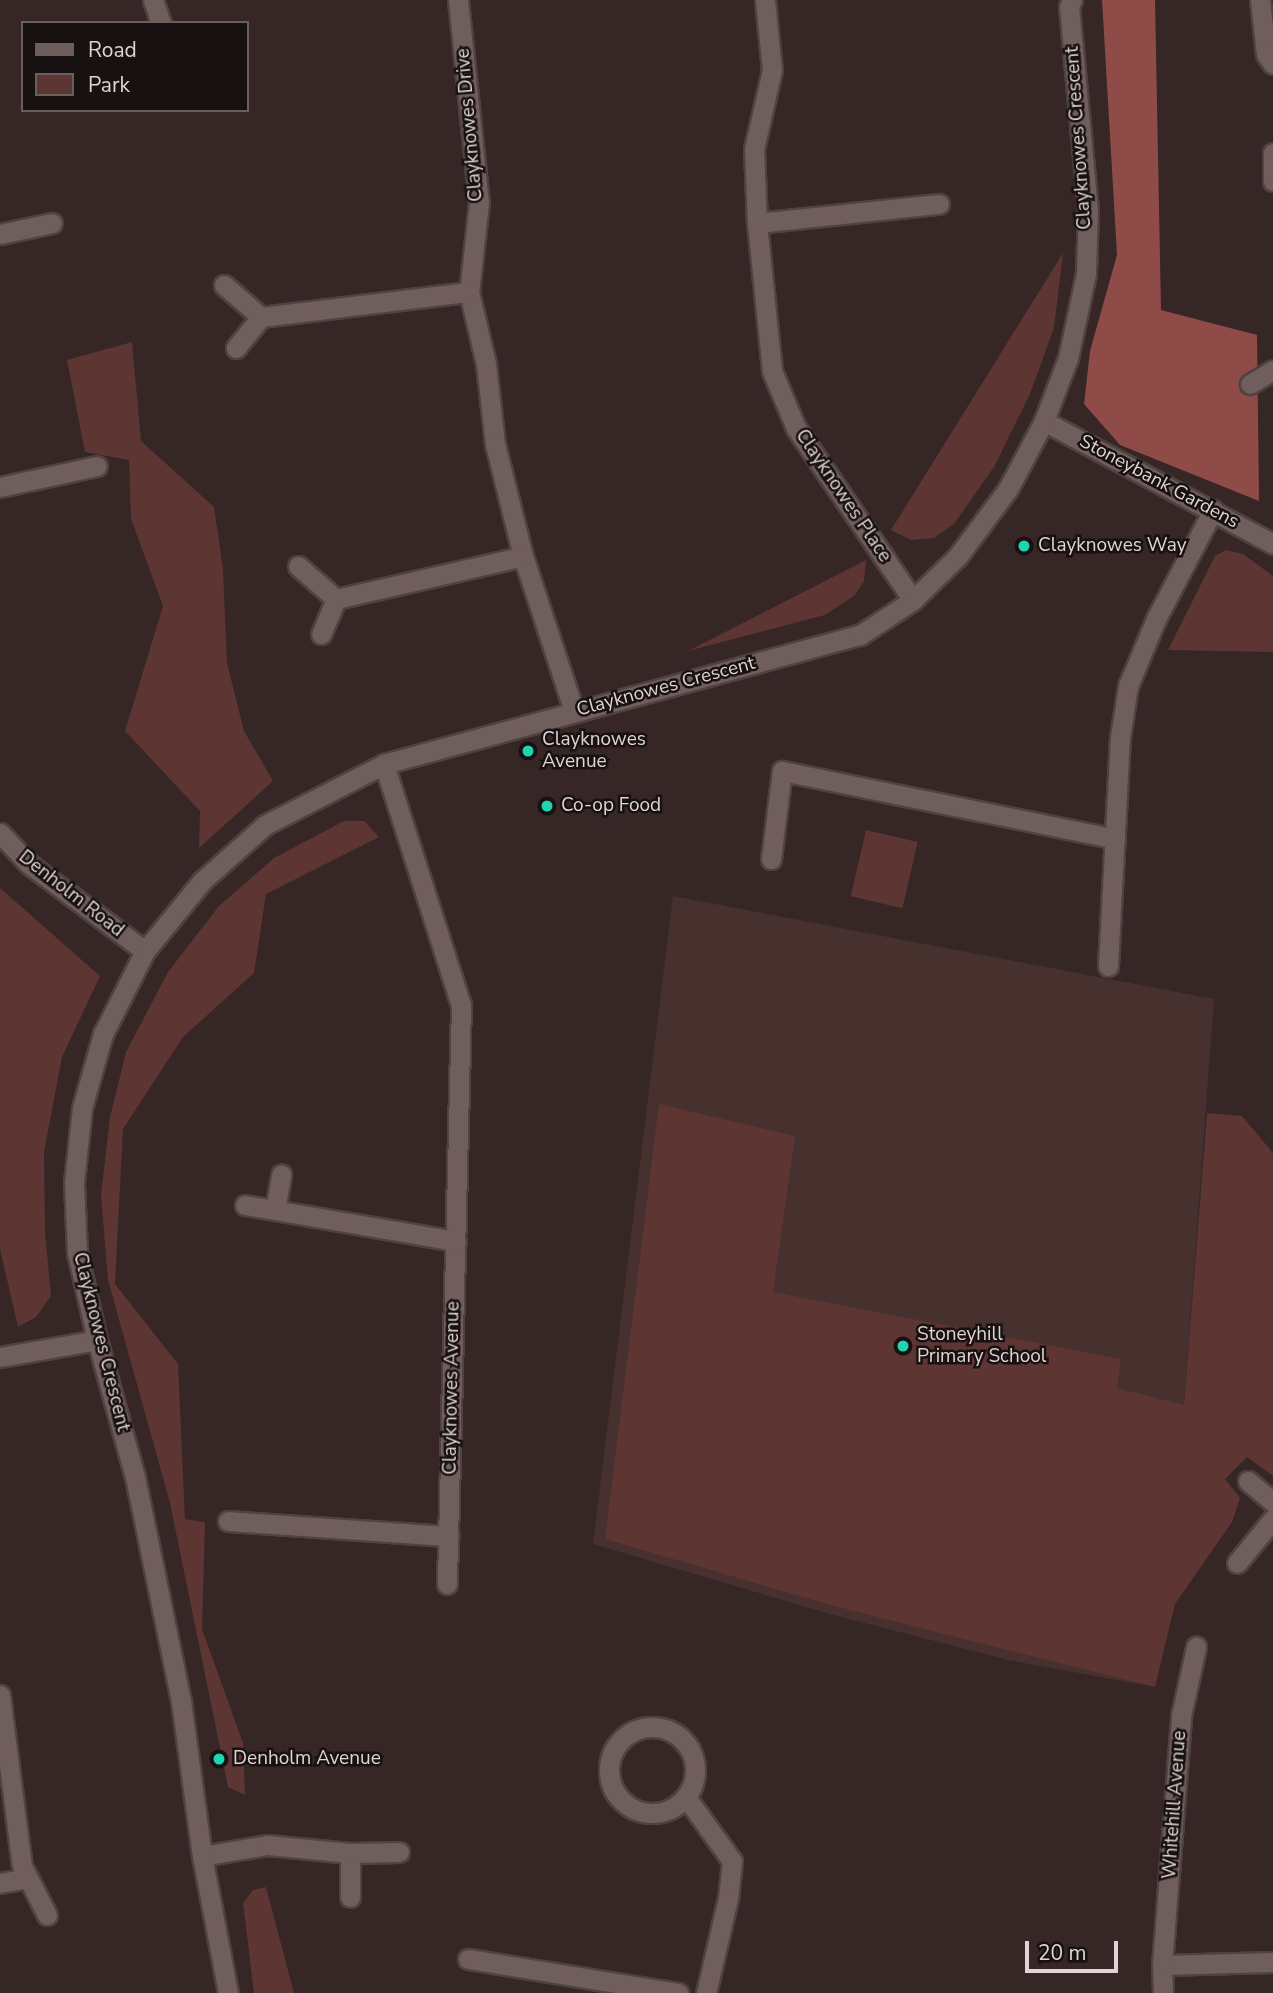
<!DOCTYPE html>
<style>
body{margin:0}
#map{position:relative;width:1273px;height:1993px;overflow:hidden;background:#362625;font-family:"Nunito Sans",sans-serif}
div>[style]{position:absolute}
.built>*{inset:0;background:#46312f}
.green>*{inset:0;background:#5d3533;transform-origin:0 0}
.forest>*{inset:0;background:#8f4b48}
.roads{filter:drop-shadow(2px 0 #4f4241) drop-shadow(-2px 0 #4f4241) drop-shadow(0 2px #4f4241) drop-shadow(0 -2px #4f4241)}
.minor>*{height:19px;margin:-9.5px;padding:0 9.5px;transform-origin:9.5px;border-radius:9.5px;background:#705e5c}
.minor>.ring{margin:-9.5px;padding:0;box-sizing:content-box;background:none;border:19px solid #705e5c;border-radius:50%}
.tertiary>*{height:19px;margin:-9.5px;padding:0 9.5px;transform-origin:9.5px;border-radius:9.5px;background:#705e5c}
.dots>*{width:19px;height:19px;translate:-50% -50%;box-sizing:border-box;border:4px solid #181111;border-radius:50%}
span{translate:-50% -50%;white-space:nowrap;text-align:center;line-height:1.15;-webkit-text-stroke:5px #181111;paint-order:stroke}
.street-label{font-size:19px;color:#dfd4d3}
.poi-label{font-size:19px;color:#dfd4d3}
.left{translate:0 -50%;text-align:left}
.legend{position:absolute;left:21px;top:21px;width:228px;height:91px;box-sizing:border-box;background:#181111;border:2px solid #685f5f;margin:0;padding:9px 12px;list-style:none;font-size:21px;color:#dfd4d3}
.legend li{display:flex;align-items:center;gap:14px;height:35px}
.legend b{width:35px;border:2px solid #685f5f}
.scale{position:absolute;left:1025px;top:1941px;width:93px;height:32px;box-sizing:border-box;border:4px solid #dfd4d3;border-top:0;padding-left:9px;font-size:21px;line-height:24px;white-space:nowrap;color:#dfd4d3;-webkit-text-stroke:5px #181111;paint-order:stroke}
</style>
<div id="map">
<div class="built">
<div style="clip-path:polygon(673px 896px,1214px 999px,1184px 1405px,1155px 1687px,1008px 1660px,830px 1614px,593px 1544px)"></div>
</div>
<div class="green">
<div style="clip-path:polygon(1063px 253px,1054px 328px,1030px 394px,994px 467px,954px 524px,934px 538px,911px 540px,891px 530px)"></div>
<div style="clip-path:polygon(132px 342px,141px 441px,214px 507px,223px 569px,227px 663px,244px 731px,273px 781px,199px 848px,200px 811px,125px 731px,163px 606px,131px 519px,129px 460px,85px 452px,67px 360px)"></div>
<div style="clip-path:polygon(1226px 550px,1243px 554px,1273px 576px,1273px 652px,1168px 650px,1215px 556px)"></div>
<div style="clip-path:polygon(866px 560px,864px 581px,855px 595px,825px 615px,688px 651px)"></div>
<div style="clip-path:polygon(344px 821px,364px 821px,379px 837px,266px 894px,254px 973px,183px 1037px,123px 1129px,115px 1284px,178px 1364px,185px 1519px,205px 1522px,202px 1629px,243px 1743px,245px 1795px,228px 1787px,170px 1503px,108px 1280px,101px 1195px,110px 1117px,126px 1052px,168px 972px,219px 906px,274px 858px)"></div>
<div style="left:866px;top:830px;width:53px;height:68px;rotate:13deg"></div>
<div style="clip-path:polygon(0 888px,100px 976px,62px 1057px,44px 1152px,45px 1232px,51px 1296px,36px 1317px,18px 1327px,0 1249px)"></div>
<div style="clip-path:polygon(659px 1104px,795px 1136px,773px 1292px,1121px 1359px,1117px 1388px,1184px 1405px,1207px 1113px,1242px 1116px,1273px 1153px,1273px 1476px,1247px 1457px,1225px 1479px,1240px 1498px,1232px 1522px,1175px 1604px,1155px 1687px,834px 1606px,605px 1539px)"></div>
<div style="clip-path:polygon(266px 1887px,294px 1993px,254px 1993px,243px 1903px,253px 1890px)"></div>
</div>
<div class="forest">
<div style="clip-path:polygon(1102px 0,1155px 0,1161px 310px,1257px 335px,1259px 501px,1120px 445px,1084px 404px,1090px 351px,1117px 255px)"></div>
</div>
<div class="roads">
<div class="minor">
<div style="left:153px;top:0;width:24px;rotate:71deg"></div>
<div style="left:458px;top:0;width:203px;rotate:84.1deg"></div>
<div style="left:479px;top:202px;width:91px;rotate:96.3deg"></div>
<div style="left:469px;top:292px;width:74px;rotate:76.7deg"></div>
<div style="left:486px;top:364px;width:81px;rotate:83.6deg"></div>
<div style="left:495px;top:444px;width:115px;rotate:76deg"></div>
<div style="left:523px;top:556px;width:163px;rotate:71.8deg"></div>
<div style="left:765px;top:0;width:70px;rotate:84.3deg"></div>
<div style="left:772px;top:70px;width:81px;rotate:102.8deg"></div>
<div style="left:754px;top:149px;width:74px;rotate:87.7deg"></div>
<div style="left:757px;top:223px;width:149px;rotate:84.2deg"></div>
<div style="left:772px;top:371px;width:62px;rotate:67.2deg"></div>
<div style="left:796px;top:428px;width:208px;rotate:55.8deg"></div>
<div style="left:1260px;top:0;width:54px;rotate:83.7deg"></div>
<div style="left:1266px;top:54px;width:12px;rotate:55deg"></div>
<div style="left:1273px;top:153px;width:28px;rotate:90deg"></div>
<div style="left:757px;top:223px;width:183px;rotate:-6deg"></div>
<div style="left:0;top:234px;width:53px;rotate:-11.9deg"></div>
<div style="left:224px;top:285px;width:49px;rotate:40.9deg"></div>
<div style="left:261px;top:317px;width:40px;rotate:129deg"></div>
<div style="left:261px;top:317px;width:209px;rotate:-6.9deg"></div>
<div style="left:1250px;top:384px;width:27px;rotate:-31deg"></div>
<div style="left:1044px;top:421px;width:260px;rotate:28.2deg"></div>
<div style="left:0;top:487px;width:99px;rotate:-12.2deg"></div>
<div style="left:298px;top:566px;width:50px;rotate:41deg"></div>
<div style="left:336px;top:599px;width:38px;rotate:113deg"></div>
<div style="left:336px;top:599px;width:192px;rotate:-12.9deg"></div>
<div style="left:384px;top:764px;width:253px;rotate:72.3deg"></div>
<div style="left:461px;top:1005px;width:579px;rotate:91.39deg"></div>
<div style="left:0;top:833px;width:42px;rotate:46.9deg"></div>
<div style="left:29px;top:864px;width:145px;rotate:36.9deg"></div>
<div style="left:771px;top:859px;width:89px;rotate:-82.9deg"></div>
<div style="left:782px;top:771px;width:340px;rotate:11.5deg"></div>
<div style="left:1108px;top:966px;width:228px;rotate:-87deg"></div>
<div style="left:1120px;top:738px;width:53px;rotate:-81.3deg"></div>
<div style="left:1128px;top:686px;width:73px;rotate:-67.3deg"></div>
<div style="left:1156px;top:619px;width:123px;rotate:-62.4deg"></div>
<div style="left:245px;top:1205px;width:214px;rotate:9.7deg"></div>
<div style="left:275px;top:1210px;width:36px;rotate:-80deg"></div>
<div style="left:0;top:1357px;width:98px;rotate:-9.9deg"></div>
<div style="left:1248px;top:1481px;width:33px;rotate:40deg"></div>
<div style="left:228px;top:1521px;width:221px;rotate:3.9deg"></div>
<div style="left:1237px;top:1563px;width:57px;rotate:-50.7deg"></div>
<div style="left:0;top:1695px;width:172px;rotate:82.7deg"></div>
<div style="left:22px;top:1866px;width:55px;rotate:63deg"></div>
<div class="ring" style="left:609px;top:1727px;width:67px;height:67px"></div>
<div style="left:686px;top:1797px;width:79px;rotate:54.3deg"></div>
<div style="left:732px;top:1861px;width:37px;rotate:96deg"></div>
<div style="left:728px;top:1898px;width:98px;rotate:103deg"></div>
<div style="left:350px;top:1853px;width:44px;rotate:90deg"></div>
<div style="left:202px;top:1856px;width:67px;rotate:-9.5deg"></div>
<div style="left:268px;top:1845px;width:82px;rotate:5.6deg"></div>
<div style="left:350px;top:1853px;width:49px;rotate:-1.2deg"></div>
<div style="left:0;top:1883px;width:28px;rotate:-10deg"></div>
<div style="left:468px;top:1959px;width:213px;rotate:9.2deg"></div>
<div style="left:1162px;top:1965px;width:111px;rotate:-1.5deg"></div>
<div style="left:1163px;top:1993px;width:28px;rotate:-92deg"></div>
<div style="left:1162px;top:1965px;width:250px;rotate:-85.6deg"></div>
<div style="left:1181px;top:1716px;width:71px;rotate:-77.7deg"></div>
</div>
<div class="tertiary">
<div style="left:228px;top:1993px;width:139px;rotate:-100.7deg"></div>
<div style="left:202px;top:1856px;width:156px;rotate:-97.7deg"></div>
<div style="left:181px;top:1701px;width:229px;rotate:-101.6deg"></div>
<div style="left:135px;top:1477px;width:142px;rotate:-105.5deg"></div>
<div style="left:97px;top:1340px;width:90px;rotate:-102.8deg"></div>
<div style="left:77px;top:1252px;width:70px;rotate:-92.5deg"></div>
<div style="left:74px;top:1182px;width:74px;rotate:-83.8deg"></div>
<div style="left:82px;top:1108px;width:77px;rotate:-74.2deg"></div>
<div style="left:103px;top:1034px;width:93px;rotate:-63.2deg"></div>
<div style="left:145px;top:951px;width:90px;rotate:-50.8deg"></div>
<div style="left:202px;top:881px;width:84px;rotate:-41.6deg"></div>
<div style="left:265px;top:825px;width:134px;rotate:-27.1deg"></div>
<div style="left:384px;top:764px;width:493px;rotate:-15.2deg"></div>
<div style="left:860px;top:635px;width:64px;rotate:-33.4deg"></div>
<div style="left:913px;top:600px;width:63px;rotate:-44.4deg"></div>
<div style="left:958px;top:556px;width:84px;rotate:-53.3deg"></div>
<div style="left:1008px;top:489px;width:77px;rotate:-62.1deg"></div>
<div style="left:1044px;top:421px;width:67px;rotate:-69.1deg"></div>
<div style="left:1068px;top:358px;width:87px;rotate:-78deg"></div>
<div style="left:1086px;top:273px;width:62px;rotate:-88.2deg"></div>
<div style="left:1088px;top:211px;width:205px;rotate:-95.3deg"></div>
<div style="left:1069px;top:7px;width:8px;rotate:-67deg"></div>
</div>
</div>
<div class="dots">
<div style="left:1024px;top:546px;background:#1dd5b1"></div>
<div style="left:528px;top:751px;background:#1dd5b1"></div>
<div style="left:547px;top:806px;background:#1dd5b1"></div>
<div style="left:903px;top:1346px;background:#1dd5b1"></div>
<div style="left:219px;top:1759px;background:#1dd5b1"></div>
</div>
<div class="street-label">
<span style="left:470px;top:125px;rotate:-95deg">Clayknowes Drive</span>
<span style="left:1079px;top:138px;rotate:-94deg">Clayknowes Crescent</span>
<span style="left:1159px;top:482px;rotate:28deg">Stoneybank Gardens</span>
<span style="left:843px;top:496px;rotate:56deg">Clayknowes Place</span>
<span style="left:666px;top:687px;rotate:-15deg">Clayknowes Crescent</span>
<span style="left:71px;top:894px;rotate:38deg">Denholm Road</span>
<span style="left:101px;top:1342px;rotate:76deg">Clayknowes Crescent</span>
<span style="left:452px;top:1388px;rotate:-89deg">Clayknowes Avenue</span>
<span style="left:1175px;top:1805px;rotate:-86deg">Whitehill Avenue</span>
</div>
<div class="poi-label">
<span class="left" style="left:1038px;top:546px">Clayknowes Way</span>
<span class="left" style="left:542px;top:751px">Clayknowes<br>Avenue</span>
<span class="left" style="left:561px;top:806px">Co-op Food</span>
<span class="left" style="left:917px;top:1346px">Stoneyhill<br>Primary School</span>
<span class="left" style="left:233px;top:1759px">Denholm Avenue</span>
</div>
<ul class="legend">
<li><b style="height:9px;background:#705e5c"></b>Road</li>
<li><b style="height:19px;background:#5d3533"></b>Park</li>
</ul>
<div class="scale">20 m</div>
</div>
